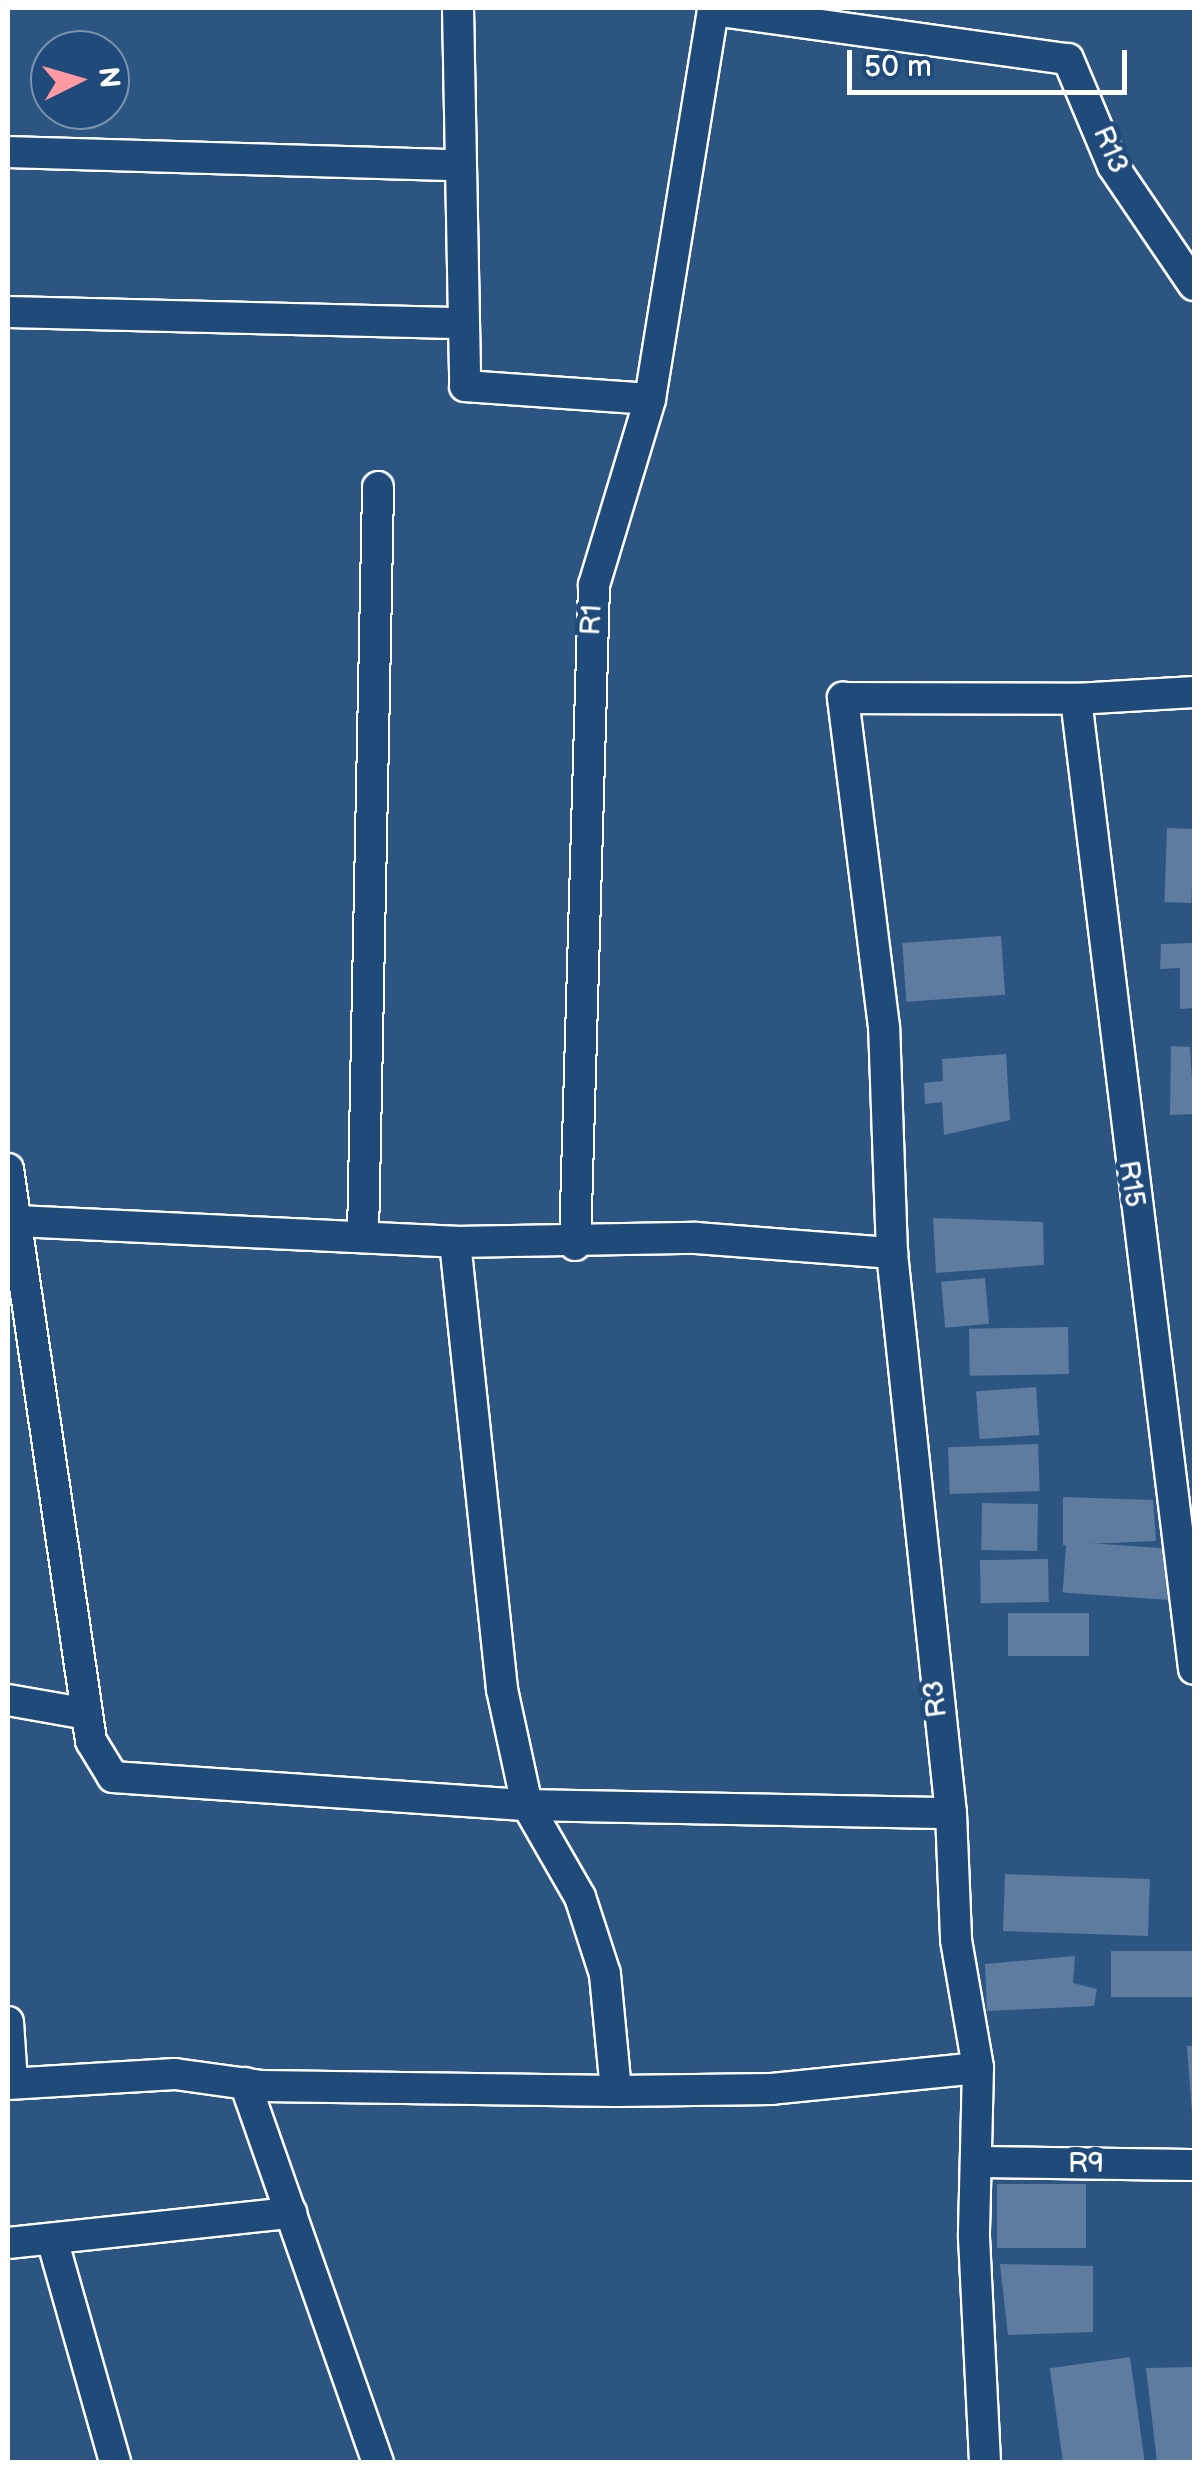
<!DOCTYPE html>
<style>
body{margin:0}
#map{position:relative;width:1202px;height:2470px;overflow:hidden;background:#2c5582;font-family:"Balsamiq Sans",sans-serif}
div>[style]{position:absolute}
.building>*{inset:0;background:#5e7c9f;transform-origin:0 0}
.roads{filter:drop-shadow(2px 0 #fff) drop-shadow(-2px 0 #fff) drop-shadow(0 2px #fff) drop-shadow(0 -2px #fff)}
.minor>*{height:30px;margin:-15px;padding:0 15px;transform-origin:15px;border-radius:15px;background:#1f4a7a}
span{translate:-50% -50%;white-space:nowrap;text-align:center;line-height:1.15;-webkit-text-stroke:10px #1f4a7a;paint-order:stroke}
.street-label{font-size:28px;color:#fff}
.frame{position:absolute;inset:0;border:10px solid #fff;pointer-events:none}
.north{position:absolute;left:30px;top:30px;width:100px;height:100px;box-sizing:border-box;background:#1f4a7a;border:2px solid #7992af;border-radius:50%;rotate:85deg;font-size:28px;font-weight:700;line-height:40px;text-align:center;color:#fff}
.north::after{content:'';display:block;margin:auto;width:35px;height:45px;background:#ff9aa2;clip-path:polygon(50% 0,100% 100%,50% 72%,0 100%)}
.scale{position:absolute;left:847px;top:50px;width:280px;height:45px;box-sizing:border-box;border:5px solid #fff;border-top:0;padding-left:12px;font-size:30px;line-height:35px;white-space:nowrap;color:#fff;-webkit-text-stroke:8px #1f4a7a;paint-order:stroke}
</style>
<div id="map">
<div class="building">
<div style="left:1167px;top:828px;width:27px;height:74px;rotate:2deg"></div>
<div style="left:1001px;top:936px;width:59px;height:99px;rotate:86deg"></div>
<div style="clip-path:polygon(1194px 943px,1194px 1008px,1180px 1009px,1180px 968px,1160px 969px,1161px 944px)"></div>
<div style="clip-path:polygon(1171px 1046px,1190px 1047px,1194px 1114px,1170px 1115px)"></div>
<div style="clip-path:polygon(1006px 1054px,1010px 1120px,944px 1135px,942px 1102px,925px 1104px,924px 1083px,943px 1081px,942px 1059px)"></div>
<div style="clip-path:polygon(933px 1218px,1043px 1222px,1044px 1265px,936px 1273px)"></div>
<div style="left:985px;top:1278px;width:46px;height:44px;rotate:85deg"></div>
<div style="left:1068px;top:1327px;width:47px;height:99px;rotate:89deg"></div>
<div style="left:1036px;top:1387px;width:48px;height:60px;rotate:86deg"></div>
<div style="left:1038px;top:1444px;width:47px;height:90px;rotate:88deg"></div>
<div style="clip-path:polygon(1063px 1497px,1153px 1500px,1156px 1541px,1063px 1545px)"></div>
<div style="left:982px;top:1503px;width:56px;height:47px;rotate:1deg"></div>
<div style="left:1173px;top:1549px;width:51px;height:107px;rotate:94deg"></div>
<div style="left:1048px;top:1559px;width:43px;height:68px;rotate:89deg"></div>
<div style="left:1008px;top:1613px;width:81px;height:43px"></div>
<div style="left:1005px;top:1874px;width:145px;height:57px;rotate:2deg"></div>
<div style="left:1194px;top:1951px;width:46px;height:83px;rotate:90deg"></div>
<div style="clip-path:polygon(1075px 1956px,1073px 1983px,1097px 1989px,1094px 2006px,987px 2011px,985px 1964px)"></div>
<div style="clip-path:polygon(1187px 2046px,1194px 2046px,1194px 2114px,1192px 2114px)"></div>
<div style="left:1086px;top:2184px;width:64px;height:89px;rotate:90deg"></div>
<div style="clip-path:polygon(1000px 2264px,1093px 2266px,1093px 2332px,1008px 2335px)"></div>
<div style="left:1130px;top:2357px;width:106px;height:81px;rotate:82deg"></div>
<div style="clip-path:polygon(1194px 2367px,1194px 2462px,1157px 2462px,1146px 2368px)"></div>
</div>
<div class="roads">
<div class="minor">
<div style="left:458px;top:8px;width:378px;rotate:88.9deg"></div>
<div style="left:465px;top:386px;width:185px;rotate:4deg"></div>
<div style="left:713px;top:10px;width:358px;rotate:7.9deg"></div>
<div style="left:1068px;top:59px;width:116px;rotate:67.2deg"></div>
<div style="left:1113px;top:166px;width:144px;rotate:55.8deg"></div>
<div style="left:8px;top:152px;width:450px;rotate:1.7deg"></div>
<div style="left:8px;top:312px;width:451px;rotate:1.4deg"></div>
<div style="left:1194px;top:692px;width:118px;rotate:176.6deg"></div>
<div style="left:1076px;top:699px;width:977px;rotate:83.06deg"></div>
<div style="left:8px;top:1169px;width:578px;rotate:81.74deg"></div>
<div style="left:91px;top:1741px;width:42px;rotate:58.6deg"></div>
<div style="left:113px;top:1777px;width:415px;rotate:3.9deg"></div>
<div style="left:527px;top:1805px;width:424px;rotate:1.1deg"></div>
<div style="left:16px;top:1221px;width:440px;rotate:2.7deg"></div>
<div style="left:363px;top:1237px;width:750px;rotate:-88.85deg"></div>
<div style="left:575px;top:1245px;width:660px;rotate:-88.35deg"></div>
<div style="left:594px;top:585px;width:194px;rotate:-73.2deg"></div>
<div style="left:650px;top:399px;width:396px;rotate:-80.8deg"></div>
<div style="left:892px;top:1253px;width:226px;rotate:-92deg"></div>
<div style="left:884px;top:1027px;width:332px;rotate:-97.1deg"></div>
<div style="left:843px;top:698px;width:233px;rotate:0.2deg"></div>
<div style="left:8px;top:1700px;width:80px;rotate:10deg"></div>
<div style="left:8px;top:2022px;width:61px;rotate:86.2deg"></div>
<div style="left:978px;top:2068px;width:207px;rotate:174.2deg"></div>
<div style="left:772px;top:2089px;width:156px;rotate:179.3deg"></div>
<div style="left:616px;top:2091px;width:118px;rotate:-95.4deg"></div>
<div style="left:605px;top:1974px;width:81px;rotate:-108deg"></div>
<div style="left:580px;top:1897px;width:106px;rotate:-119.9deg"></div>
<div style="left:527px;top:1805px;width:119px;rotate:-102.2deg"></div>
<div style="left:502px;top:1689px;width:449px;rotate:-96deg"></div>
<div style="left:455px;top:1242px;width:241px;rotate:-1deg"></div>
<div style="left:696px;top:1238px;width:197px;rotate:4.4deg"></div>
<div style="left:892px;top:1253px;width:563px;rotate:83.99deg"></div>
<div style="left:951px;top:1813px;width:127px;rotate:87.7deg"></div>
<div style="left:956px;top:1940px;width:130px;rotate:80.2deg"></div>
<div style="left:978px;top:2068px;width:169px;rotate:91.4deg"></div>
<div style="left:974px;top:2237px;width:225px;rotate:87.2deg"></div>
<div style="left:245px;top:2083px;width:402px;rotate:70.7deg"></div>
<div style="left:8px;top:2084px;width:167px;rotate:-3.4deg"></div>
<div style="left:175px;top:2074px;width:88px;rotate:7.9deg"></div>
<div style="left:262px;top:2086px;width:354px;rotate:0.8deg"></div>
<div style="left:978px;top:2162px;width:216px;rotate:0.8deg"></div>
<div style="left:52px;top:2239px;width:232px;rotate:74.2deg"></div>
<div style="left:8px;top:2243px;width:285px;rotate:-6.1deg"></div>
</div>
</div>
<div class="street-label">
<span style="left:1110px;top:150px;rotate:67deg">R13</span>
<span style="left:592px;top:620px;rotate:-87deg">R1</span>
<span style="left:1131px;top:1184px;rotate:81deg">R15</span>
<span style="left:936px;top:1699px;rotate:-97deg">R3</span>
<span style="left:1086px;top:2164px">R9</span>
</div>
<div class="frame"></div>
<div class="north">N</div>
<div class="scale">50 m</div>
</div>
